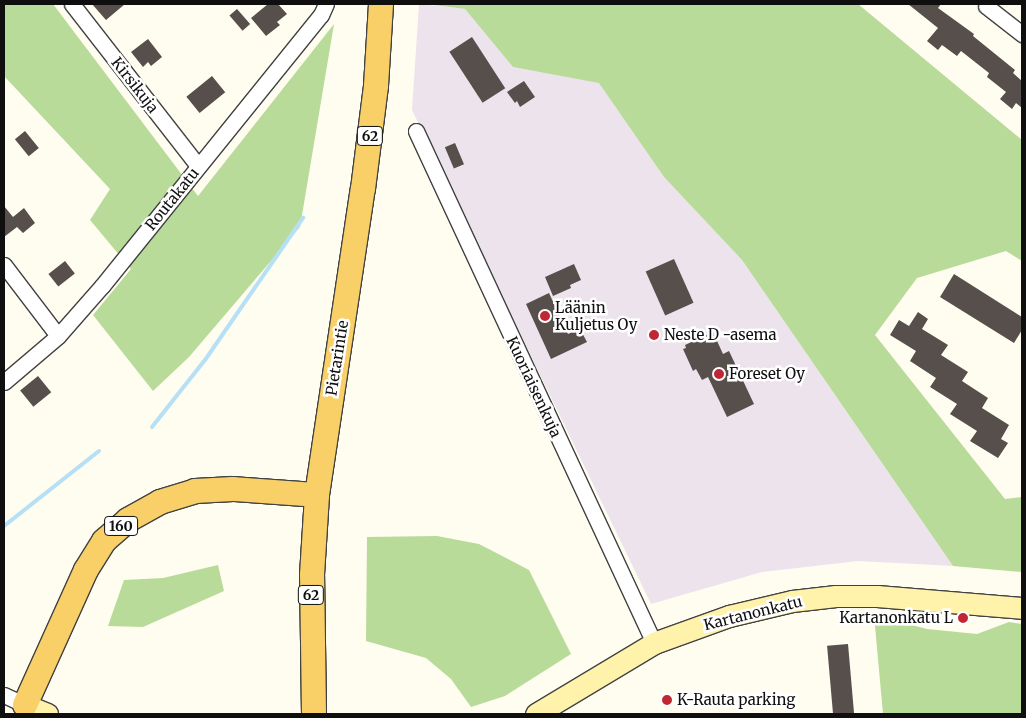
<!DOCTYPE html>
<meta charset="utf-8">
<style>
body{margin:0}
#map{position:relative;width:1026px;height:718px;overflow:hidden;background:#fffcf0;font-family:Merriweather,serif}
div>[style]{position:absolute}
.industrial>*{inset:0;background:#ece3ed}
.forest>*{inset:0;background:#b9db99}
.stream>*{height:4px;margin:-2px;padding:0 2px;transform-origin:2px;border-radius:2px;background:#b5e0f6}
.building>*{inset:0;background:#574f4b;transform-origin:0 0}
.roads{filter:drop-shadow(1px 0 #424242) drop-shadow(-1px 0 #424242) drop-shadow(0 1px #424242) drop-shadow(0 -1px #424242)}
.minor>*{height:15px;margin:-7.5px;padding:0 7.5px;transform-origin:7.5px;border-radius:7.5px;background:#fff}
.secondary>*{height:21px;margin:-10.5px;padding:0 10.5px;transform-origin:10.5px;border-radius:10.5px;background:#fff3ac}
.primary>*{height:24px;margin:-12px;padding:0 12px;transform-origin:12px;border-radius:12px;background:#f8d067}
.dots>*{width:14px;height:14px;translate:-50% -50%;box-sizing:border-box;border:2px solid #fff;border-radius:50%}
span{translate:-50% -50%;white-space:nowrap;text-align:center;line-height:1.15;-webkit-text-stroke:5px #fff;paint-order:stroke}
.shield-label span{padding:1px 4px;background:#fff;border:1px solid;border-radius:4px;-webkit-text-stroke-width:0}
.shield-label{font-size:14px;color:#0f0f0f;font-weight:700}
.street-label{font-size:15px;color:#0f0f0f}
.poi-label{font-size:15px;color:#0f0f0f}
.left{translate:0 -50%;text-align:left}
.right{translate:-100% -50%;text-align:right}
.frame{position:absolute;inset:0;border:5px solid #0f0f0f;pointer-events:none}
</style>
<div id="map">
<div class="industrial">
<div style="clip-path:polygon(419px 4px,465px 9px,513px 67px,599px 82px,664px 177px,742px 260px,953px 566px,858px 561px,762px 572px,651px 604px,412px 110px)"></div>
</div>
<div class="forest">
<div style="clip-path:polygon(4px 4px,53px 4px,198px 196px,334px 24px,300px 227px,189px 357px,153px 391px,93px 315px,131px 269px,90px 220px,110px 189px,4px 76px)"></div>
<div style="clip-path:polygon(425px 4px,858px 4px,1022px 140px,1022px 261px,1006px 251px,917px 278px,875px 335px,1005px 499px,1022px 497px,1022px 572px,953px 566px,742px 260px,664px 177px,599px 83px,513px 67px,465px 9px)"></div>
<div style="clip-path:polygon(437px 536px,479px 544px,529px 570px,571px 654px,505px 696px,471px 707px,451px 679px,426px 658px,366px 641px,367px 537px)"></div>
<div style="clip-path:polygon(218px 565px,224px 591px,143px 627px,108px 626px,124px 580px,163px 578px)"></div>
<div style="clip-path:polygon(874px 615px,927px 629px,977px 634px,1009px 622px,1022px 624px,1022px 714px,883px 714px)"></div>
</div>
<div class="stream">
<div style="left:152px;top:427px;width:85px;rotate:-51.7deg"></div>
<div style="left:205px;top:360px;width:173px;rotate:-55.4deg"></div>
<div style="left:4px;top:526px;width:121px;rotate:-38.3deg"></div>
</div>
<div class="building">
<div style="clip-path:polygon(92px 4px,125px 4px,106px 20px)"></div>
<div style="clip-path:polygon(268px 4px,278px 4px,287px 14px,277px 22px,280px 25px,266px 36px,251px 18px)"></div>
<div style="clip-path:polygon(908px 4px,941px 4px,938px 8px,974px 34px,973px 36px,1015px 70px,1013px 73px,1022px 81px,1022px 108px,1016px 103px,1012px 109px,1000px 99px,1006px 92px,987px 77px,989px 73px,961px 51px,957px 56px,942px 45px,938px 50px,927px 41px,938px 28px)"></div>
<div style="left:237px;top:9px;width:20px;height:10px;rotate:49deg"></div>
<div style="left:472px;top:37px;width:61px;height:27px;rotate:57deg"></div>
<div style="clip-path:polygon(148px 39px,162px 57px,151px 66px,148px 62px,143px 67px,131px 52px)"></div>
<div style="left:212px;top:76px;width:21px;height:33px;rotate:51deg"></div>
<div style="clip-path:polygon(524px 81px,535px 97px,520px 107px,517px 101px,515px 103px,507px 92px)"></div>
<div style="left:25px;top:131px;width:22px;height:13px;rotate:51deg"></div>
<div style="left:455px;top:143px;width:23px;height:11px;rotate:67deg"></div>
<div style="clip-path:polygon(4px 206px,13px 217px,24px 208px,35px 223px,23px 233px,17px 227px,4px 237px)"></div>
<div style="left:674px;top:259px;width:48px;height:31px;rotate:66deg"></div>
<div style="left:65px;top:261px;width:16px;height:21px;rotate:52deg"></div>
<div style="clip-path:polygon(574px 264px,581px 280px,570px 285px,571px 288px,553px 296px,545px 277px)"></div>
<div style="clip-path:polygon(954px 274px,1022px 317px,1022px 330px,1014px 343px,940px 297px)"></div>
<div style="clip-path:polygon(549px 293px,568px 334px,580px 329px,587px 342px,551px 359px,526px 304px)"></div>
<div style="clip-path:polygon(918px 312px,928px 319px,922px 329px,948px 345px,941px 355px,968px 372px,962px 381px,988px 398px,982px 408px,1009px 425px,1001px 439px,1008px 443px,998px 458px,970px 441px,977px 431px,950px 414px,957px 404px,930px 387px,936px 378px,910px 361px,916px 351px,890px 335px,899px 320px,909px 326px)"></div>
<div style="clip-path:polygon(713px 332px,723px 354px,729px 351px,754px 404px,727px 417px,708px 377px,702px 380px,696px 369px,693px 371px,683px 349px,686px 348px,685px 345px)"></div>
<div style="left:38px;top:376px;width:21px;height:23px;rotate:51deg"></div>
<div style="left:848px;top:644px;width:70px;height:21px;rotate:85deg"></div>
</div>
<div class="roads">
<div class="minor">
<div style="left:72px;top:4px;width:205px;rotate:52.1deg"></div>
<div style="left:986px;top:6px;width:46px;rotate:37.9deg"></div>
<div style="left:416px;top:131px;width:565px;rotate:65.07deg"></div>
<div style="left:4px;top:265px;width:89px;rotate:52.7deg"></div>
<div style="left:4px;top:382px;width:71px;rotate:-40.4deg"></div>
<div style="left:58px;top:336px;width:67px;rotate:-48.7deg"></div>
<div style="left:102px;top:286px;width:348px;rotate:-51.1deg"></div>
<div style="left:321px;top:15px;width:12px;rotate:-66deg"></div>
<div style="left:4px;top:695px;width:23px;rotate:25deg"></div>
</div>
<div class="secondary">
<div style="left:25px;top:705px;width:24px;rotate:22deg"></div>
<div style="left:536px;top:714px;width:138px;rotate:-31deg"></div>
<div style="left:654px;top:643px;width:80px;rotate:-19.8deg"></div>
<div style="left:729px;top:616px;width:65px;rotate:-13.4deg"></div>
<div style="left:792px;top:601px;width:44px;rotate:-6.5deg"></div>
<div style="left:836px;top:596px;width:41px"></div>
<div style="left:877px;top:596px;width:145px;rotate:4.7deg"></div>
</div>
<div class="primary">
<div style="left:25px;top:705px;width:148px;rotate:-65.7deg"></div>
<div style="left:86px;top:570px;width:34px;rotate:-58deg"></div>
<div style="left:104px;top:541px;width:32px;rotate:-41deg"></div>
<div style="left:128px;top:520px;width:37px;rotate:-29deg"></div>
<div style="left:160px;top:502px;width:37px;rotate:-17deg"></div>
<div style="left:195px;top:491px;width:38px;rotate:-3deg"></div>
<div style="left:233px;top:489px;width:84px;rotate:4.1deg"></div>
<div style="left:314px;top:714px;width:139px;rotate:-90.8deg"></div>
<div style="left:312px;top:575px;width:80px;rotate:-86.4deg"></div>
<div style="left:317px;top:495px;width:309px;rotate:-81.5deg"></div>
<div style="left:363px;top:189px;width:104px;rotate:-82.8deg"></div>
<div style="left:376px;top:86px;width:82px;rotate:-86.5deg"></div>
</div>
</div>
<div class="dots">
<div style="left:545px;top:316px;background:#c02633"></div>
<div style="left:654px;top:335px;background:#c02633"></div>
<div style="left:719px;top:374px;background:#c02633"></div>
<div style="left:963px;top:618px;background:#c02633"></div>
<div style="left:667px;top:700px;background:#c02633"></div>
</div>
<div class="shield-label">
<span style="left:370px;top:136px">62</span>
<span style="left:121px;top:526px">160</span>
<span style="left:311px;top:595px">62</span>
</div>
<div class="street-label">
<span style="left:135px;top:85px;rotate:52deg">Kirsikuja</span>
<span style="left:172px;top:199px;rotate:-51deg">Routakatu</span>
<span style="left:337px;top:358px;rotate:-81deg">Pietarintie</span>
<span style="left:534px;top:387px;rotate:65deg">Kuoriaisenkuja</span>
<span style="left:753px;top:613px;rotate:-14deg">Kartanonkatu</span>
</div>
<div class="poi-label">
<span class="left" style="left:555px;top:316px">Läänin<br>Kuljetus Oy</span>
<span class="left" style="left:664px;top:335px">Neste D -asema</span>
<span class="left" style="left:729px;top:374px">Foreset Oy</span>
<span class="right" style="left:953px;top:618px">Kartanonkatu L</span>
<span class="left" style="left:677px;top:700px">K-Rauta parking</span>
</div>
<div class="frame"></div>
</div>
